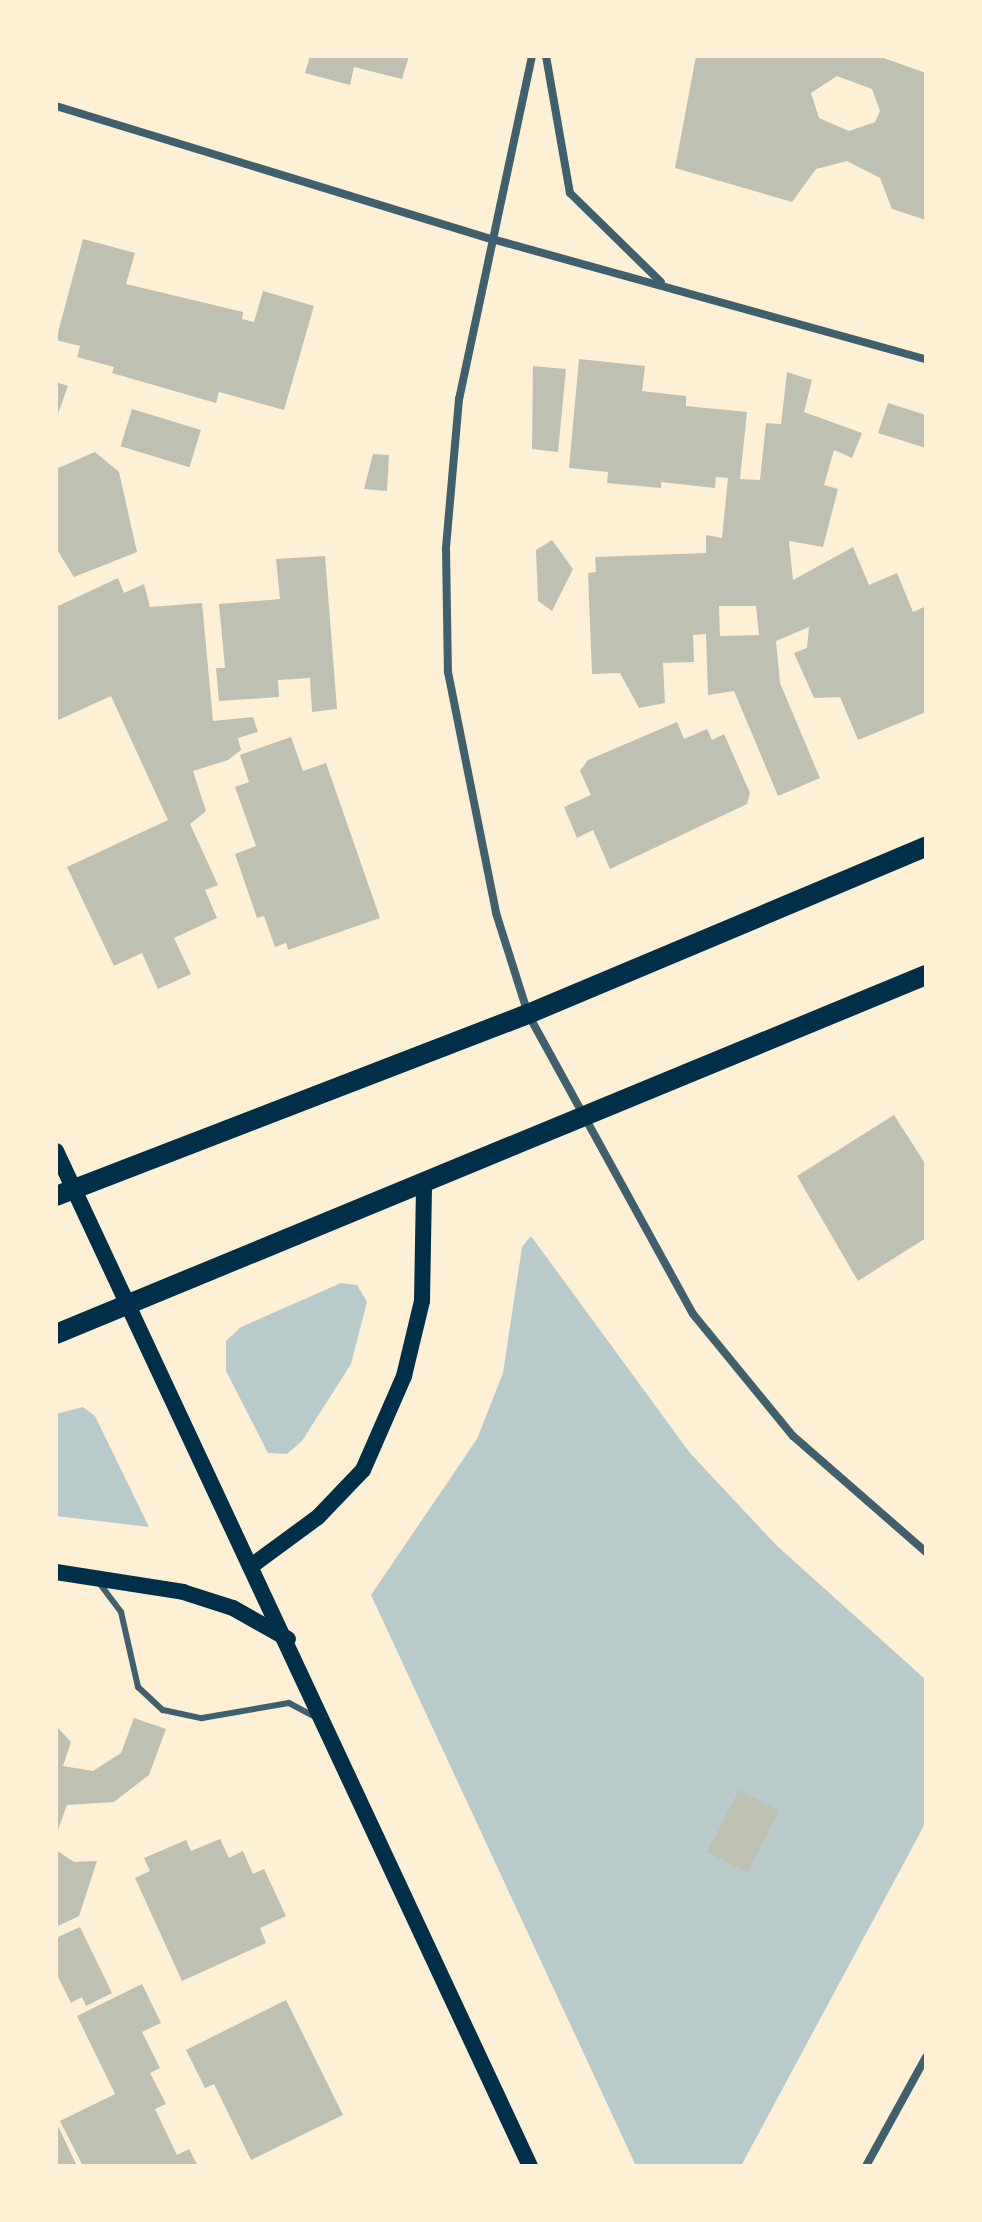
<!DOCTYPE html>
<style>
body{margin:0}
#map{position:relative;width:982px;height:2222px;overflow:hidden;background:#fdf0d5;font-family:Quicksand,sans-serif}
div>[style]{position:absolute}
.green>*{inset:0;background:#b9caca}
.building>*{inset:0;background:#bec0b2;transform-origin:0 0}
.service>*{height:6px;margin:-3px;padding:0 3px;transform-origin:3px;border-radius:3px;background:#3f606c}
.minor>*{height:8px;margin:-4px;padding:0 4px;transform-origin:4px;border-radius:4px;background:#3f606c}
.secondary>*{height:16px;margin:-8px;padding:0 8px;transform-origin:8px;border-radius:8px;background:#003049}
.primary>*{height:20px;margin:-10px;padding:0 10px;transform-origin:10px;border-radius:10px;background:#003049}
span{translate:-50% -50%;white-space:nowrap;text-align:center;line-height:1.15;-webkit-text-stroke:8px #fdf0d5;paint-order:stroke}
.frame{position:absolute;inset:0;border:58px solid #fdf0d5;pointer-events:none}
</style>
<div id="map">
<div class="green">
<div style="clip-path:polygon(531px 1236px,690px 1453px,776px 1545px,926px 1680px,926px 1822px,741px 2166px,636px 2166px,371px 1595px,477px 1439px,503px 1373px,522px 1247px)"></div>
<div style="clip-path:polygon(341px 1283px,357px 1285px,367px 1302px,351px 1364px,302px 1441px,287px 1454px,268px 1453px,226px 1371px,226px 1341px,241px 1327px)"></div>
<div style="clip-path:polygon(83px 1407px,95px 1416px,149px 1527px,56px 1516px,56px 1414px)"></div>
</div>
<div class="building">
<div style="clip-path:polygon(310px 56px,409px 56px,402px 79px,354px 67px,350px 85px,305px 73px)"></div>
<div style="clip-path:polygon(evenodd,696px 56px,878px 56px,926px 73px,926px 220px,892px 209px,880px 178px,847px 161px,816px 169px,792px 202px,675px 168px,696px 56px,837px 76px,872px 89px,880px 111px,875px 122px,849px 131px,819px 118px,811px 93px,837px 76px)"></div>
<div style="clip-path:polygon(83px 239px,135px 253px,126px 284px,243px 312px,242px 319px,254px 322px,263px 291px,314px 306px,284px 410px,219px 392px,216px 403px,112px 373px,114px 367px,77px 357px,80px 346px,56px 340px)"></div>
<div style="clip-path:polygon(evenodd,579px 359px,645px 366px,642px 391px,686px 396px,686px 406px,747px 412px,740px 479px,760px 480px,766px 423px,781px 424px,787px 372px,812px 380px,804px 412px,862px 433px,852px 458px,834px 450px,824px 485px,838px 489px,823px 547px,789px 541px,793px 580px,853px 547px,869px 585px,897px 573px,913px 612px,926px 606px,926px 712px,858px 740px,840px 697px,814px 698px,794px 653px,807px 648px,809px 627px,776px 641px,780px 683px,820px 778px,778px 796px,734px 691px,708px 695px,706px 634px,693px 635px,694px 662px,663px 663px,665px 703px,639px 708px,620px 673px,592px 674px,588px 573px,596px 572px,595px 557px,706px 553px,706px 535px,722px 538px,728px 478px,716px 477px,715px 488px,661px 482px,661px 488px,607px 483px,608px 472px,569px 468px,579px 359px,719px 606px,756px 606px,759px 635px,720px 636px,719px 606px)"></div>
<div style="clip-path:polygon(533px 366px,566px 369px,558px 452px,532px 449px)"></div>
<div style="clip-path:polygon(56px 382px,68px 386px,56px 419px)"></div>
<div style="clip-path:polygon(888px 403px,926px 415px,926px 448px,878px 433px)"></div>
<div style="left:132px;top:409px;width:72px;height:39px;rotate:17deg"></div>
<div style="clip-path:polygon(95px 452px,119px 472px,137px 552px,74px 577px,56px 548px,56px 469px)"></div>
<div style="clip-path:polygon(373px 454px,389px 455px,387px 491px,364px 489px)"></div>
<div style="clip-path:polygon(552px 540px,573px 569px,552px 611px,538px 601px,536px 550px)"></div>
<div style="clip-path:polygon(325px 556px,337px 709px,312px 712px,310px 678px,278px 680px,279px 697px,219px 701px,216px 668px,225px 668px,219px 604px,280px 599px,276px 559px)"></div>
<div style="clip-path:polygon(118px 578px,124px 593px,144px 584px,150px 607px,202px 603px,213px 721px,253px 717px,258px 732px,238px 738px,241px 750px,228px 760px,193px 771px,206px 811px,190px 824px,218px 885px,205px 890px,217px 918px,174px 938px,191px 974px,158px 989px,142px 953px,114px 966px,67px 867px,168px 820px,111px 696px,56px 721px,56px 607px)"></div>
<div style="clip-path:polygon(677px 722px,684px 739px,707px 729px,712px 740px,724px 734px,750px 793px,747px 804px,610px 869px,593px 830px,577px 838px,564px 807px,591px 795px,580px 771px,588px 760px)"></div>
<div style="clip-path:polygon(291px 737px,303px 771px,326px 763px,380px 918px,288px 950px,286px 943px,275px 947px,264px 916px,257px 918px,235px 854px,256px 846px,235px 787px,249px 782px,240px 755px)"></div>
<div style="clip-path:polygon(894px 1115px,926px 1165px,926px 1238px,858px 1281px,797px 1176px)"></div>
<div style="clip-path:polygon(134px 1718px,166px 1729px,149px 1775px,114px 1802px,67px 1805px,56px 1835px,56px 1726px,71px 1742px,63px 1766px,93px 1771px,121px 1753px)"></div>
<div style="left:739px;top:1790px;width:45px;height:70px;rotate:27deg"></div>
<div style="clip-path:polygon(220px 1839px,229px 1858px,243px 1851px,253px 1874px,264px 1869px,286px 1916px,260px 1928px,266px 1943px,182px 1981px,135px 1878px,150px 1871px,144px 1858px,186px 1840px,191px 1851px)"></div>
<div style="clip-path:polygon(56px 1850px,74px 1862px,97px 1861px,79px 1916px,56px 1927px)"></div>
<div style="clip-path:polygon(80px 1927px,112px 1993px,86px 2006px,82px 1997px,71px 2003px,56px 1973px,56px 1938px)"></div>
<div style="clip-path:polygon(142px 1984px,161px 2023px,142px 2032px,160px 2068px,150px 2073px,166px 2104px,155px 2109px,177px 2155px,189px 2149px,198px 2166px,83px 2166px,60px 2121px,115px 2094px,77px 2016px)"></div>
<div style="clip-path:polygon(286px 2000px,343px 2115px,251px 2160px,214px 2084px,205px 2088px,186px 2050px)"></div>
<div style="clip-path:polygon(56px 2122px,77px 2166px,56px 2166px)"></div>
</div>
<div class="service">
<div style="left:100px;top:1584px;width:35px;rotate:53deg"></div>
<div style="left:121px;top:1612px;width:77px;rotate:77.2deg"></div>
<div style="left:138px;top:1687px;width:34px;rotate:43deg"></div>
<div style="left:163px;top:1710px;width:40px;rotate:12deg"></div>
<div style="left:202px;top:1718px;width:88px;rotate:-9.8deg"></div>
<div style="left:289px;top:1703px;width:30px;rotate:28deg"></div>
</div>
<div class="minor">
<div style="left:532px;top:56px;width:351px;rotate:102deg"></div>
<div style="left:459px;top:399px;width:151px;rotate:95deg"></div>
<div style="left:446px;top:549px;width:123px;rotate:89.1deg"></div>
<div style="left:448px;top:672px;width:246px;rotate:78.7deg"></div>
<div style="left:496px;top:913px;width:106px;rotate:72.4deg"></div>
<div style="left:528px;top:1014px;width:342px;rotate:61.2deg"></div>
<div style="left:693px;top:1314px;width:158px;rotate:50.7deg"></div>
<div style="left:793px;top:1436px;width:176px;rotate:41.1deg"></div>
<div style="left:546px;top:56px;width:139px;rotate:80.1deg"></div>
<div style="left:570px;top:193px;width:127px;rotate:44.4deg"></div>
<div style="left:56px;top:106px;width:456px;rotate:17deg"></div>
<div style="left:492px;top:239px;width:450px;rotate:15.5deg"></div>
<div style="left:866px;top:2166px;width:124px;rotate:-61.2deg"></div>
</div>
<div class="secondary">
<div style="left:56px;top:1151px;width:1120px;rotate:64.97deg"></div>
<div style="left:254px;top:1564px;width:79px;rotate:-36.3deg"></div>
<div style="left:318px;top:1517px;width:65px;rotate:-46.2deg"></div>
<div style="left:363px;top:1470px;width:103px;rotate:-66.4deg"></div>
<div style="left:404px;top:1376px;width:77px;rotate:-76.5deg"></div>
<div style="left:422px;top:1301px;width:115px;rotate:-89deg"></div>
<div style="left:56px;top:1572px;width:129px;rotate:8.9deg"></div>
<div style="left:183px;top:1592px;width:52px;rotate:17.7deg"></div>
<div style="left:233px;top:1608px;width:63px;rotate:29.4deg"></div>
</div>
<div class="primary">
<div style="left:56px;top:1196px;width:506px;rotate:-21.09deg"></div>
<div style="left:528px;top:1014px;width:432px;rotate:-22.8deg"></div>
<div style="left:56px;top:1334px;width:941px;rotate:-22.42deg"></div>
</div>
<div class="frame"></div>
</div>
